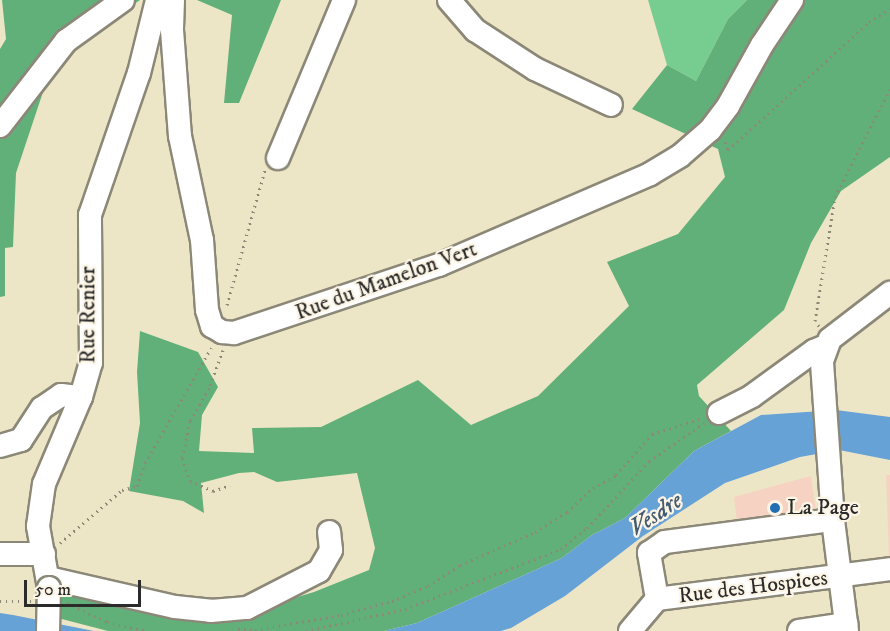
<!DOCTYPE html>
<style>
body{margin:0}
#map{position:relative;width:890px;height:631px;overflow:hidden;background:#ede6c6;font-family:"IM FELL DW Pica",serif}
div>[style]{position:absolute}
.built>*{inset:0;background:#f6d2c3}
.green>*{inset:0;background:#77cc8f}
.forest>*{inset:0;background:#61b07a}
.water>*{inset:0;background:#67a2d7}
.path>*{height:3px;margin-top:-1.5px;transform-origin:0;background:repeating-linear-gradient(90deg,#8c8878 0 1.5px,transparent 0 6px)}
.roads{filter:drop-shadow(2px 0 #8c8878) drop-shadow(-2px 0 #8c8878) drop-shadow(0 2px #8c8878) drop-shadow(0 -2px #8c8878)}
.minor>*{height:22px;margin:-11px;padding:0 11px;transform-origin:11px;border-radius:11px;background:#fff}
.bridges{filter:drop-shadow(2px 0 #8c8878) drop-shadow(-2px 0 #8c8878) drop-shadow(0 2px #8c8878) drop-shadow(0 -2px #8c8878)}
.minor-bridge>*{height:22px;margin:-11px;padding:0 11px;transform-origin:11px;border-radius:11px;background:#fff}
.dots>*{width:16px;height:16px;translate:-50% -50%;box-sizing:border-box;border:3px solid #fcf5e5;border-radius:50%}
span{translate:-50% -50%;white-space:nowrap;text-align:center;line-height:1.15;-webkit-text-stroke:4.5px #fcf5e5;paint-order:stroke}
.street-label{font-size:22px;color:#2b2b2b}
.poi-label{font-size:22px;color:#2b2b2b}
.left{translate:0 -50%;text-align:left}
.water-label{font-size:24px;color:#435b70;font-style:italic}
.scale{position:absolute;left:24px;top:580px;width:117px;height:27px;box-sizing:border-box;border:3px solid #2b2b2b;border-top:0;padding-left:8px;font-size:18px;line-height:21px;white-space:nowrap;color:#2b2b2b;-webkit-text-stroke:4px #fcf5e5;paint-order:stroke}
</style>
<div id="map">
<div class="built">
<div style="clip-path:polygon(886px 475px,890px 475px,890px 556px,889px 556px)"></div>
<div style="clip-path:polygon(811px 476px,817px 519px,738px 530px,734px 497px)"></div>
</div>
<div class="green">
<div style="clip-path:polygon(648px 0,747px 0,728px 19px,696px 81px,667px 65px)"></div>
</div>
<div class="forest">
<div style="clip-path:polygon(2px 0,140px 0,74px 46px,44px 89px,16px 173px,13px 247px,5px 248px,5px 296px,0 297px,0 49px,6px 39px)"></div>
<div style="clip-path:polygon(197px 0,281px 0,239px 103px,224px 103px,232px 15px)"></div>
<div style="clip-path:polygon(747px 0,890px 0,890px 157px,841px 191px,811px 243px,784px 310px,697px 385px,699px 396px,731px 431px,694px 451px,625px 518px,592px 535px,562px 558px,417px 623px,384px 631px,108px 631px,54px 617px,57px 586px,242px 614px,314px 592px,369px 570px,375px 548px,357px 473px,277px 482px,254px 472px,239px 473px,201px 483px,204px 513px,183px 501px,129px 491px,140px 423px,137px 372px,140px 331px,198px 352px,218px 387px,202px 415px,199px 451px,254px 453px,252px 428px,321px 427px,418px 380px,471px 425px,538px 396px,629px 306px,607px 262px,678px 234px,725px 177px,718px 149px,632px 109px,667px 65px,696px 81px,728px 19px)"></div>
</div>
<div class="water">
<div style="clip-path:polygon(836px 410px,890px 417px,890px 460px,839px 450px,800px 457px,725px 483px,643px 536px,565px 596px,511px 628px,501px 631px,384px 631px,417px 623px,562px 558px,592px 535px,625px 518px,694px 451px,761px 415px)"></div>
<div style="clip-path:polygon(0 613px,13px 615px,94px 631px,0 631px)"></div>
</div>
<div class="path">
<div style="left:725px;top:142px;width:9px;rotate:69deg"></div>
<div style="left:728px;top:150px;width:190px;rotate:-42.2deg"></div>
<div style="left:869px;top:22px;width:25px;rotate:-32deg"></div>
<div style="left:227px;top:305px;width:140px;rotate:-74.3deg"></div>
<div style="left:819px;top:326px;width:6px;rotate:-129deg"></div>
<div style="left:815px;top:321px;width:126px;rotate:-80.8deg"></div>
<div style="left:835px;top:197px;width:121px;rotate:-63deg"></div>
<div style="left:223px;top:350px;width:40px;rotate:110.2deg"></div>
<div style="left:209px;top:388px;width:38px;rotate:120deg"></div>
<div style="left:190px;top:421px;width:38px;rotate:102deg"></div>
<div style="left:182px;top:458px;width:24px;rotate:71deg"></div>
<div style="left:190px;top:481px;width:25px;rotate:23deg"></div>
<div style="left:213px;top:491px;width:18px;rotate:-19deg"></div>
<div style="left:60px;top:543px;width:82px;rotate:-40.5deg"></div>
<div style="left:122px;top:490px;width:16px;rotate:-15deg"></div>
<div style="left:137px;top:486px;width:24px;rotate:-71deg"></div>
<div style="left:145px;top:463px;width:133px;rotate:-60.1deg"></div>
<div style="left:0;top:601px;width:31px"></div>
<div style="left:67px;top:603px;width:44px;rotate:25.4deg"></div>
<div style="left:107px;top:622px;width:41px;rotate:12.7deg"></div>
<div style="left:238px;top:629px;width:17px;rotate:3deg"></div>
<div style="left:255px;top:630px;width:87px;rotate:-9.9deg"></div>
<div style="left:341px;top:615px;width:53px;rotate:-15.4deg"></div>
<div style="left:392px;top:601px;width:39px;rotate:-23deg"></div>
<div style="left:428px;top:586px;width:38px;rotate:-33deg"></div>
<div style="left:460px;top:565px;width:82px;rotate:-23.7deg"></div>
<div style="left:535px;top:532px;width:38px;rotate:-32deg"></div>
<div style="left:567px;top:512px;width:35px;rotate:-43deg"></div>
<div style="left:593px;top:488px;width:26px;rotate:-29deg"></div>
<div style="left:616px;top:475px;width:55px;rotate:-48.7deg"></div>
<div style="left:652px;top:434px;width:53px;rotate:-17.4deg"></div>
<div style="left:306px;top:631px;width:101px;rotate:-12.5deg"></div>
<div style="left:405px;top:609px;width:167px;rotate:-21deg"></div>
<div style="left:561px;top:549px;width:33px;rotate:-39deg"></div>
<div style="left:587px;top:528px;width:91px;rotate:-47.2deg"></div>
<div style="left:649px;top:461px;width:67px;rotate:-34.6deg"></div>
</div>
<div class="roads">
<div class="minor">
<div style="left:173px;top:0;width:30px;rotate:92deg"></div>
<div style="left:172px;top:30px;width:106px;rotate:85.7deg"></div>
<div style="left:180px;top:136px;width:106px;rotate:78.1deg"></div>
<div style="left:202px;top:240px;width:70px;rotate:85.9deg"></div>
<div style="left:207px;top:310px;width:17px;rotate:73deg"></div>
<div style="left:212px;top:326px;width:12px;rotate:31deg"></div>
<div style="left:222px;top:332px;width:12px;rotate:5deg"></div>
<div style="left:234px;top:333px;width:216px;rotate:-18.4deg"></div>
<div style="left:439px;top:265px;width:230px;rotate:-23.3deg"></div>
<div style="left:650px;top:174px;width:35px;rotate:-31deg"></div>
<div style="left:680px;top:156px;width:40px;rotate:-41deg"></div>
<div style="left:710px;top:130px;width:30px;rotate:-53deg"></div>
<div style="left:728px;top:106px;width:70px;rotate:-60.9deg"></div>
<div style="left:762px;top:45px;width:54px;rotate:-56.3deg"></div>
<div style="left:449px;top:0;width:40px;rotate:49deg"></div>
<div style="left:475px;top:30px;width:72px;rotate:33deg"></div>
<div style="left:535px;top:69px;width:84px;rotate:25.3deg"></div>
<div style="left:0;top:126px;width:108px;rotate:-52.2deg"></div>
<div style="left:66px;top:41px;width:70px;rotate:-35.7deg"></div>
<div style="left:278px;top:158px;width:171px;rotate:-67.3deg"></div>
<div style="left:719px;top:413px;width:37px;rotate:-27deg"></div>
<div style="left:752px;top:396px;width:77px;rotate:-36deg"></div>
<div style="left:814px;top:351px;width:13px;rotate:-23deg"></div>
<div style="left:0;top:446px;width:22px;rotate:-16deg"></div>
<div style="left:21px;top:440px;width:38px;rotate:-57deg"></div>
<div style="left:42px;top:408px;width:23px;rotate:-34deg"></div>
<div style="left:61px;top:395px;width:20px;rotate:6deg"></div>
<div style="left:0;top:554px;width:44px"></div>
<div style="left:48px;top:578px;width:130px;rotate:12.9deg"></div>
<div style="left:175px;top:607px;width:36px;rotate:6deg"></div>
<div style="left:211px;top:611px;width:36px;rotate:-5deg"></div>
<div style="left:247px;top:608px;width:81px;rotate:-27.2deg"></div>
<div style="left:319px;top:571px;width:24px;rotate:-60deg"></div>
<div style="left:331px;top:550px;width:18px;rotate:-96deg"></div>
<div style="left:49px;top:588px;width:63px;rotate:-100.1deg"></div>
<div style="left:38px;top:526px;width:42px;rotate:-81.9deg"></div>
<div style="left:44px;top:484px;width:95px;rotate:-67deg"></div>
<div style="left:81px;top:397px;width:35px;rotate:-74deg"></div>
<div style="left:91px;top:363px;width:148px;rotate:-90.4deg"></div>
<div style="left:90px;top:215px;width:150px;rotate:-71deg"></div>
<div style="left:139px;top:73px;width:75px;rotate:-76.1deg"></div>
<div style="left:657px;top:599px;width:47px;rotate:-99.9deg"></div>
<div style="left:649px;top:553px;width:19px;rotate:-35deg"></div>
<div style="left:665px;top:542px;width:169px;rotate:-7.5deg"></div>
<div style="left:630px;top:631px;width:42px;rotate:-49.8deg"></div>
<div style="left:657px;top:599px;width:235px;rotate:-7.3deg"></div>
<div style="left:799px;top:631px;width:48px;rotate:-8.5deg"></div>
<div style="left:847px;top:631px;width:112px;rotate:-97.2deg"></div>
<div style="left:833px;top:520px;width:159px;rotate:-94deg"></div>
<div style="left:822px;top:361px;width:23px;rotate:-70deg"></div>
<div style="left:830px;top:339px;width:76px;rotate:-37.5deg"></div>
</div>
</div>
<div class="bridges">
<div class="minor-bridge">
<div style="left:48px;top:631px;width:43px;rotate:-88.7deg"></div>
</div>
</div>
<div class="dots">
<div style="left:775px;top:508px;background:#1f6fb2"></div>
</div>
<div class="street-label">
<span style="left:386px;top:281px;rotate:-20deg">Rue du Mamelon Vert</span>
<span style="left:88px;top:315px;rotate:-90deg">Rue Renier</span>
<span style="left:753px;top:587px;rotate:-7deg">Rue des Hospices</span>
</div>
<div class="poi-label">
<span class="left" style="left:787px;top:508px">La Page</span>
</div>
<div class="water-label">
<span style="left:656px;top:515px;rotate:-34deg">Vesdre</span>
</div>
<div class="scale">50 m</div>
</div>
